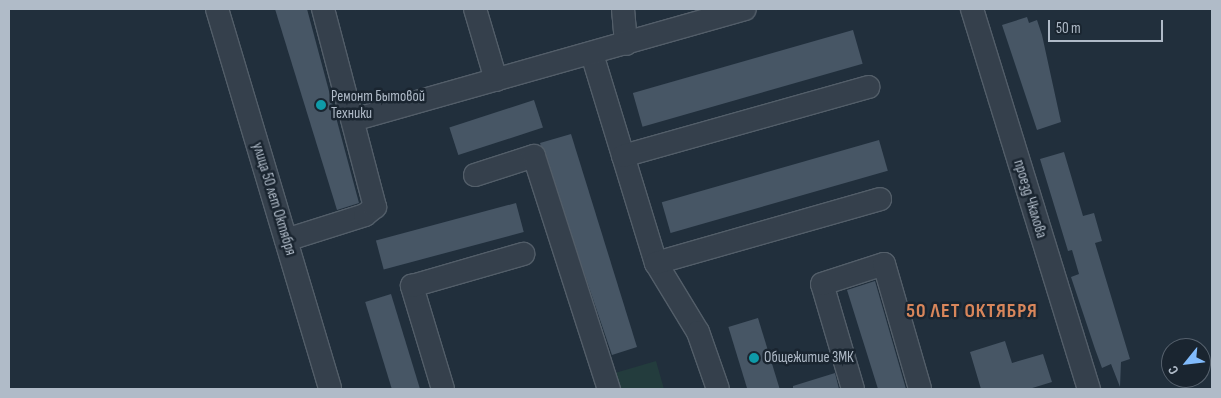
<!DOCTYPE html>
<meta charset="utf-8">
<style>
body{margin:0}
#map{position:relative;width:1221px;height:398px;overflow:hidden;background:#212f3c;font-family:"Sofia Sans Condensed",sans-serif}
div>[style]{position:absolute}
.green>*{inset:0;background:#233c3d}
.building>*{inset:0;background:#475665;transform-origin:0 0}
.roads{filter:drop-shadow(1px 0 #535e69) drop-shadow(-1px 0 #535e69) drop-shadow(0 1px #535e69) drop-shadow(0 -1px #535e69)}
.minor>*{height:22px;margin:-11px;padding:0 11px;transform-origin:11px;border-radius:11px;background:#35404c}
.dots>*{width:14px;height:14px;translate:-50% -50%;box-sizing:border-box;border:2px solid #1a2530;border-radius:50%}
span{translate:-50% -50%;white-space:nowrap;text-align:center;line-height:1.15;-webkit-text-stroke:5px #1a2530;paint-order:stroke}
.poi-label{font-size:15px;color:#b0bbc8}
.left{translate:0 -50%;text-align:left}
.street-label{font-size:15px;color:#b0bbc8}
.district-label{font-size:20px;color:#d8865b;font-weight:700;letter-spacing:1px}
.frame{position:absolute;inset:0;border:10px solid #b0bbc8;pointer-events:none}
.north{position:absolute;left:1161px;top:338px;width:50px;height:50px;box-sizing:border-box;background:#1a2530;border:1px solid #56616d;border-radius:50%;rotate:241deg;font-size:14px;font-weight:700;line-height:20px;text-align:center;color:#b0bbc8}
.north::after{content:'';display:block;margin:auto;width:18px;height:22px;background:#81bbfc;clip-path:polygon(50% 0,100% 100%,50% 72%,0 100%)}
.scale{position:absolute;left:1048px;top:20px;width:115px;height:22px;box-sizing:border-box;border:2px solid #b0bbc8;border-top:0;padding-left:6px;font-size:15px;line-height:18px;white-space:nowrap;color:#b0bbc8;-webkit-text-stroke:4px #1a2530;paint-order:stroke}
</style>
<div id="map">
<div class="green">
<div style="clip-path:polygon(656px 361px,664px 389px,621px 389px,615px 373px)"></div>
</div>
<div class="building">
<div style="clip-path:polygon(275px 9px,307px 9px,359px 203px,337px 210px)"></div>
<div style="clip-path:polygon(1027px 17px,1029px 23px,1037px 20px,1042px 35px,1061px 122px,1037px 130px,1002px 25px)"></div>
<div style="left:853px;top:30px;width:35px;height:229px;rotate:74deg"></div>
<div style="left:534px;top:100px;width:29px;height:89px;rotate:72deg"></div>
<div style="clip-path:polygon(571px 134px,637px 347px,612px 355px,540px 143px)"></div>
<div style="left:879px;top:140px;width:32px;height:226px;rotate:74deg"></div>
<div style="clip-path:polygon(1064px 152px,1083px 216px,1094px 213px,1102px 241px,1095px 243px,1130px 359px,1121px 362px,1120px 387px,1111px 364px,1102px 368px,1095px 349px,1071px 277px,1079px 274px,1072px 250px,1068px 251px,1040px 159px)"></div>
<div style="left:516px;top:203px;width:30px;height:145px;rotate:75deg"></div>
<div style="clip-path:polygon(875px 281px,906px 389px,878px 389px,847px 290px)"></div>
<div style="left:391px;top:294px;width:99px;height:27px;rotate:73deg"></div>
<div style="left:758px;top:318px;width:74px;height:31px;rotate:73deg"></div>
<div style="clip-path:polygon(1005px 341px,1012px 363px,1043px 354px,1052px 382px,1029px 389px,981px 389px,970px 352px)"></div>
<div style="clip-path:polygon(835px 373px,839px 389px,793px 389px,793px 386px)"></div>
</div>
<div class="roads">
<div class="minor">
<div style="left:217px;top:9px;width:396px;rotate:73.4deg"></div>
<div style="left:475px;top:9px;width:74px;rotate:73.5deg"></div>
<div style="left:623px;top:9px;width:35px;rotate:85deg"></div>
<div style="left:972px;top:9px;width:398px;rotate:72.9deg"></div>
<div style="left:592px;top:54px;width:219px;rotate:73deg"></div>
<div style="left:656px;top:263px;width:81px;rotate:58.7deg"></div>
<div style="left:698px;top:332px;width:60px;rotate:70.7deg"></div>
<div style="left:353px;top:120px;width:407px;rotate:-15.8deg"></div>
<div style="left:623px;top:156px;width:255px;rotate:-15.7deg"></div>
<div style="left:475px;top:175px;width:62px;rotate:-17.9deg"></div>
<div style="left:534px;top:156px;width:245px;rotate:72.2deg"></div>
<div style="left:286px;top:240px;width:83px;rotate:-17.6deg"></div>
<div style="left:365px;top:215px;width:13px;rotate:-39deg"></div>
<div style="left:375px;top:207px;width:205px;rotate:-104.7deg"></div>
<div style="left:656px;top:263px;width:233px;rotate:-15.9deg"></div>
<div style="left:443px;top:389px;width:108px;rotate:-106.8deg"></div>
<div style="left:412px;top:286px;width:116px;rotate:-16.1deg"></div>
<div style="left:853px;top:389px;width:109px;rotate:-106.4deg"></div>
<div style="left:822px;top:284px;width:65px;rotate:-17.9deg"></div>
<div style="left:884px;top:264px;width:130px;rotate:73.9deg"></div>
</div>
</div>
<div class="dots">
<div style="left:321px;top:105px;background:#0f9aa8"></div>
<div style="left:754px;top:358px;background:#0f9aa8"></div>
</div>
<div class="poi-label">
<span class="left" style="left:331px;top:105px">Ремонт Бытовой<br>Техники</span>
<span class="left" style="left:764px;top:358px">Общежитие 3МК</span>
</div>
<div class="street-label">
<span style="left:274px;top:199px;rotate:73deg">улица 50 лет Октября</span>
<span style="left:1030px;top:199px;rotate:73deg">проезд Чкалова</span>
</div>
<div class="district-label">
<span style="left:972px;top:311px">50 ЛЕТ ОКТЯБРЯ</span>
</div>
<div class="frame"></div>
<div class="north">С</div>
<div class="scale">50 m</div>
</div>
